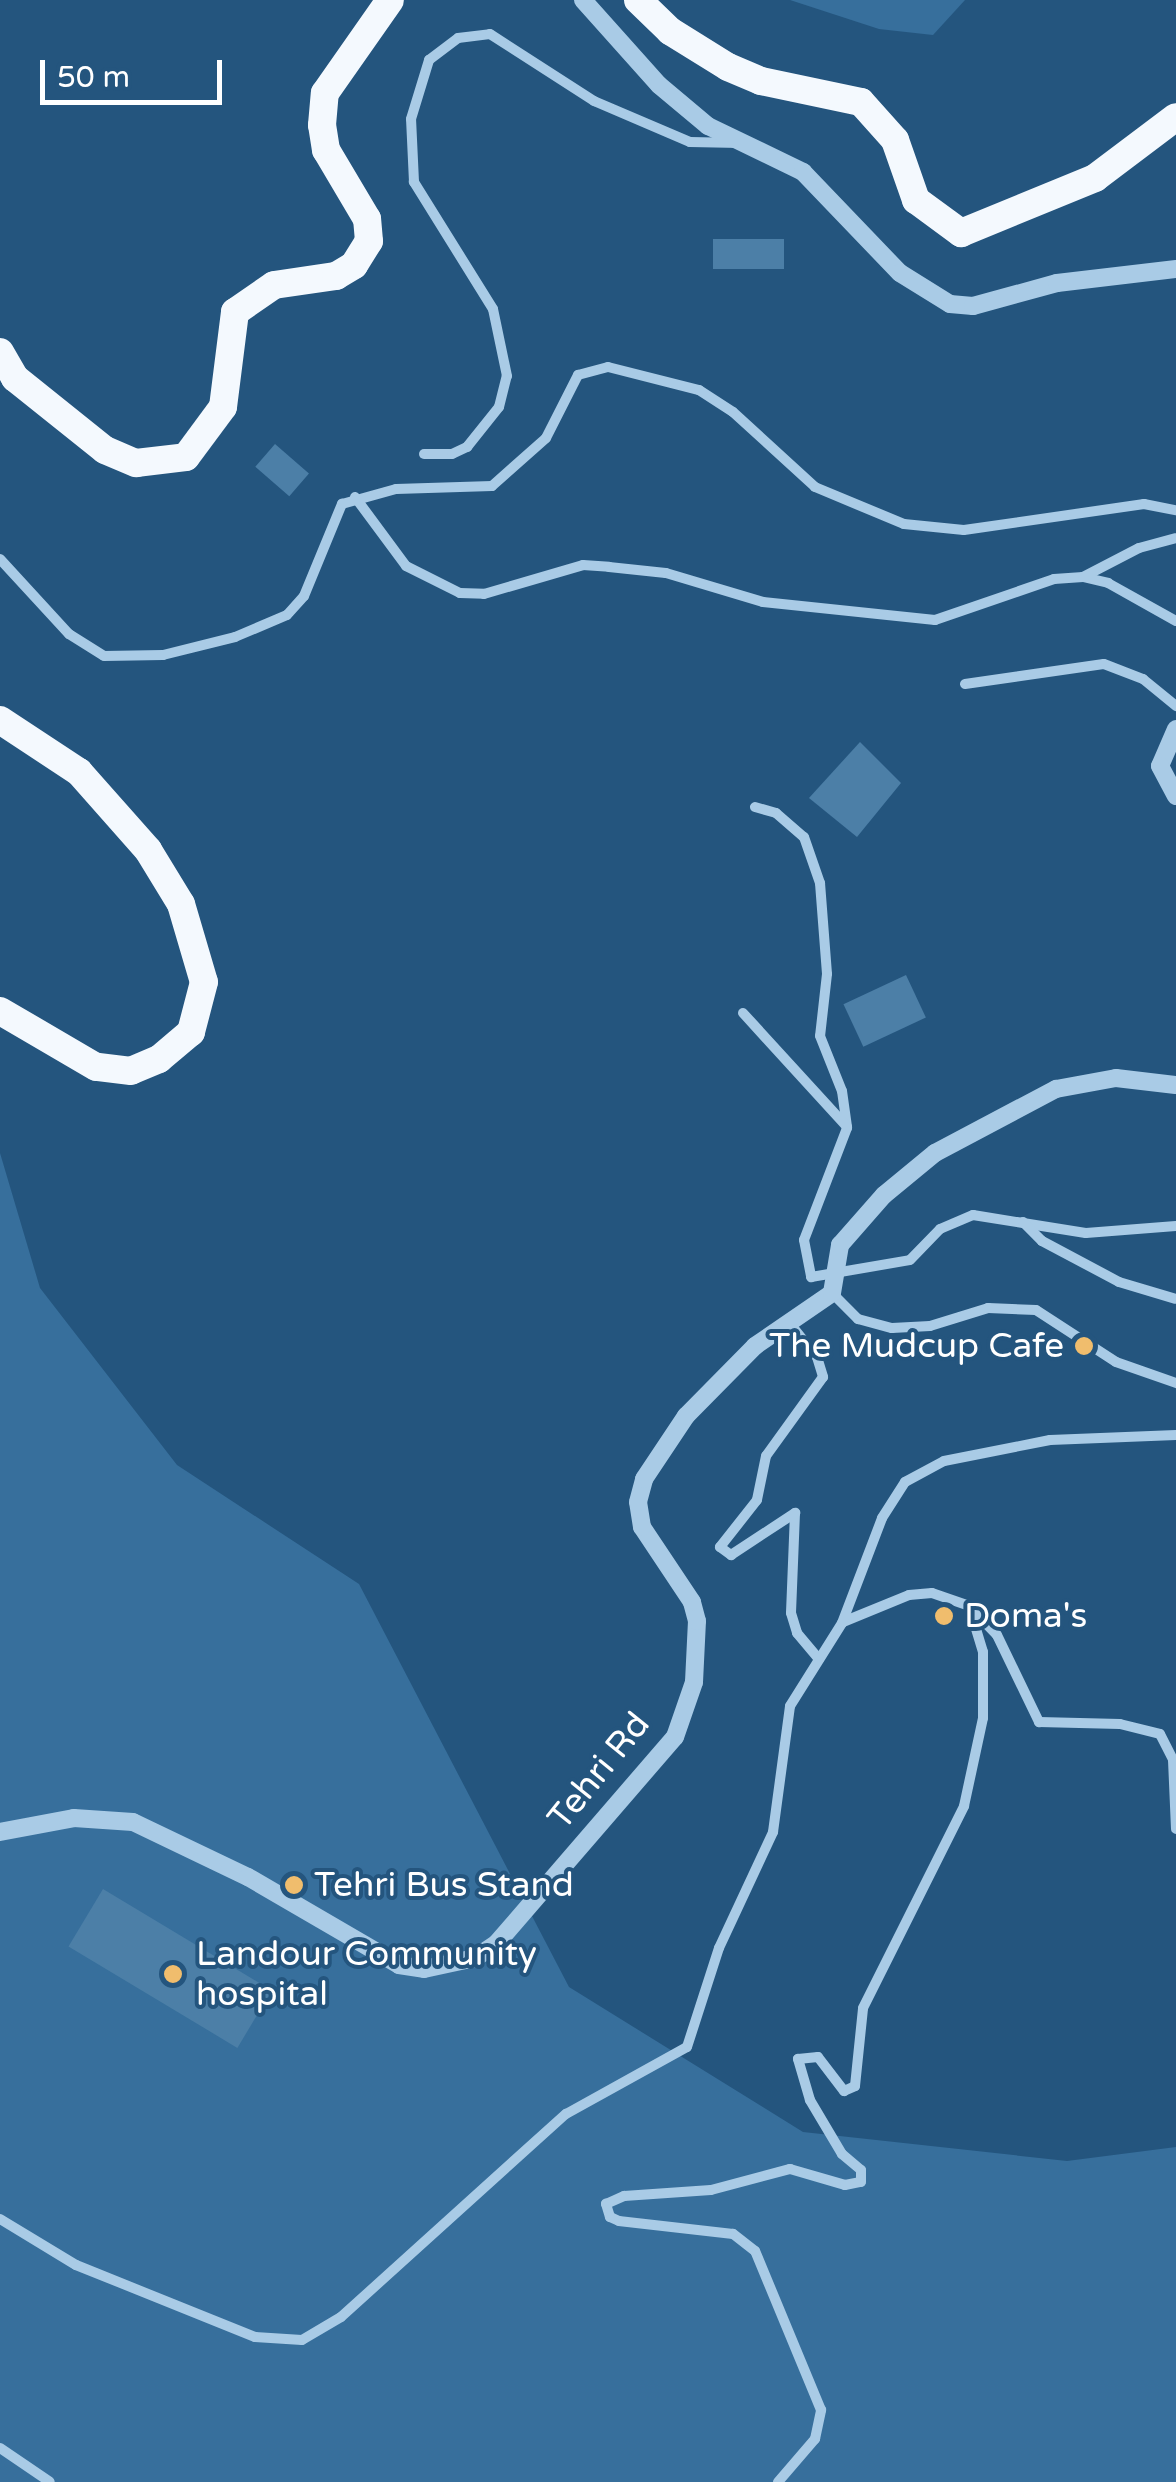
<!DOCTYPE html>
<style>
body{margin:0}
#map{position:relative;width:1176px;height:2482px;overflow:hidden;background:#24557e;font-family:"Varela Round",sans-serif}
div>[style]{position:absolute}
.green>*{inset:0;background:#376f9c}
.building>*{inset:0;background:#4c7fa7;transform-origin:0 0}
.minor>*{height:10px;margin:-5px;padding:0 5px;transform-origin:5px;border-radius:5px;background:#a9cbe6}
.tertiary>*{height:18px;margin:-9px;padding:0 9px;transform-origin:9px;border-radius:9px;background:#a9cbe6}
.trunk>*{height:28px;margin:-14px;padding:0 14px;transform-origin:14px;border-radius:14px;background:#f4f9fe}
.dots>*{width:28px;height:28px;translate:-50% -50%;box-sizing:border-box;border:5px solid #24557e;border-radius:50%}
span{translate:-50% -50%;white-space:nowrap;text-align:center;line-height:1.15;-webkit-text-stroke:8px #24557e;paint-order:stroke}
.poi-label{font-size:35px;color:#fff}
.right{translate:-100% -50%;text-align:right}
.left{translate:0 -50%;text-align:left}
.street-label{font-size:35px;color:#fff}
.scale{position:absolute;left:40px;top:60px;width:182px;height:45px;box-sizing:border-box;border:5px solid #fff;border-top:0;padding-left:12px;font-size:30px;line-height:35px;white-space:nowrap;color:#fff;-webkit-text-stroke:8px #24557e;paint-order:stroke}
</style>
<div id="map">
<div class="green">
<div style="clip-path:polygon(790px 0,965px 0,933px 35px,879px 29px)"></div>
<div style="clip-path:polygon(0 1153px,40px 1288px,177px 1465px,359px 1584px,569px 1987px,803px 2132px,1067px 2161px,1176px 2147px,1176px 2482px,0 2482px)"></div>
</div>
<div class="building">
<div style="left:784px;top:239px;width:30px;height:71px;rotate:90deg"></div>
<div style="left:275px;top:444px;width:45px;height:30px;rotate:41deg"></div>
<div style="clip-path:polygon(860px 742px,901px 783px,857px 837px,809px 798px)"></div>
<div style="left:906px;top:975px;width:47px;height:69px;rotate:65deg"></div>
<div style="left:103px;top:1889px;width:197px;height:67px;rotate:31deg"></div>
</div>
<div class="minor">
<div style="left:424px;top:454px;width:28px"></div>
<div style="left:452px;top:454px;width:17px;rotate:-25deg"></div>
<div style="left:467px;top:447px;width:51px;rotate:-51.3deg"></div>
<div style="left:499px;top:407px;width:32px;rotate:-76deg"></div>
<div style="left:507px;top:376px;width:68px;rotate:-101.8deg"></div>
<div style="left:493px;top:309px;width:150px;rotate:-121.9deg"></div>
<div style="left:414px;top:182px;width:63px;rotate:-92.7deg"></div>
<div style="left:411px;top:119px;width:62px;rotate:-73deg"></div>
<div style="left:429px;top:60px;width:36px;rotate:-37deg"></div>
<div style="left:458px;top:38px;width:32px;rotate:-7deg"></div>
<div style="left:490px;top:34px;width:124px;rotate:32.8deg"></div>
<div style="left:594px;top:101px;width:104px;rotate:23.1deg"></div>
<div style="left:690px;top:142px;width:50px;rotate:1.1deg"></div>
<div style="left:355px;top:497px;width:86px;rotate:53.5deg"></div>
<div style="left:406px;top:566px;width:60px;rotate:26.6deg"></div>
<div style="left:460px;top:593px;width:24px;rotate:2deg"></div>
<div style="left:484px;top:594px;width:103px;rotate:-16.3deg"></div>
<div style="left:583px;top:565px;width:26px;rotate:4deg"></div>
<div style="left:609px;top:567px;width:57px;rotate:6deg"></div>
<div style="left:666px;top:573px;width:101px;rotate:16.6deg"></div>
<div style="left:763px;top:602px;width:173px;rotate:6deg"></div>
<div style="left:935px;top:620px;width:126px;rotate:-19deg"></div>
<div style="left:1054px;top:579px;width:29px;rotate:-4deg"></div>
<div style="left:1083px;top:577px;width:26px;rotate:13deg"></div>
<div style="left:1108px;top:583px;width:78px;rotate:29.2deg"></div>
<div style="left:0;top:559px;width:102px;rotate:47.4deg"></div>
<div style="left:69px;top:634px;width:41px;rotate:32.2deg"></div>
<div style="left:104px;top:656px;width:59px;rotate:-1deg"></div>
<div style="left:163px;top:655px;width:74px;rotate:-14deg"></div>
<div style="left:235px;top:637px;width:56px;rotate:-22.9deg"></div>
<div style="left:287px;top:615px;width:25px;rotate:-48deg"></div>
<div style="left:304px;top:596px;width:100px;rotate:-67.6deg"></div>
<div style="left:342px;top:504px;width:56px;rotate:-15.5deg"></div>
<div style="left:396px;top:489px;width:96px;rotate:-1.8deg"></div>
<div style="left:492px;top:486px;width:72px;rotate:-41.6deg"></div>
<div style="left:546px;top:438px;width:71px;rotate:-63.1deg"></div>
<div style="left:578px;top:375px;width:31px;rotate:-15deg"></div>
<div style="left:608px;top:367px;width:94px;rotate:14.2deg"></div>
<div style="left:699px;top:390px;width:40px;rotate:32.9deg"></div>
<div style="left:733px;top:412px;width:111px;rotate:42.4deg"></div>
<div style="left:815px;top:487px;width:96px;rotate:22.6deg"></div>
<div style="left:904px;top:524px;width:60px;rotate:5.7deg"></div>
<div style="left:964px;top:530px;width:182px;rotate:-8.2deg"></div>
<div style="left:1144px;top:504px;width:33px;rotate:11deg"></div>
<div style="left:1083px;top:577px;width:63px;rotate:-27.4deg"></div>
<div style="left:1139px;top:548px;width:38px;rotate:-15deg"></div>
<div style="left:965px;top:684px;width:140px;rotate:-8.2deg"></div>
<div style="left:1104px;top:664px;width:42px;rotate:21deg"></div>
<div style="left:1143px;top:679px;width:43px;rotate:39.3deg"></div>
<div style="left:755px;top:807px;width:22px;rotate:16deg"></div>
<div style="left:776px;top:813px;width:37px;rotate:41deg"></div>
<div style="left:804px;top:837px;width:49px;rotate:70.8deg"></div>
<div style="left:820px;top:883px;width:91px;rotate:85.6deg"></div>
<div style="left:827px;top:974px;width:62px;rotate:96.4deg"></div>
<div style="left:820px;top:1036px;width:59px;rotate:68.2deg"></div>
<div style="left:842px;top:1091px;width:37px;rotate:82deg"></div>
<div style="left:847px;top:1128px;width:120px;rotate:111deg"></div>
<div style="left:804px;top:1240px;width:38px;rotate:79deg"></div>
<div style="left:811px;top:1277px;width:100px;rotate:-9.7deg"></div>
<div style="left:910px;top:1260px;width:43px;rotate:-45.9deg"></div>
<div style="left:940px;top:1229px;width:36px;rotate:-23deg"></div>
<div style="left:973px;top:1215px;width:114px;rotate:9.1deg"></div>
<div style="left:1086px;top:1233px;width:90px;rotate:-4.4deg"></div>
<div style="left:743px;top:1013px;width:154px;rotate:47.6deg"></div>
<div style="left:1023px;top:1222px;width:27px;rotate:45deg"></div>
<div style="left:1042px;top:1241px;width:87px;rotate:28deg"></div>
<div style="left:1119px;top:1282px;width:59px;rotate:16.6deg"></div>
<div style="left:832px;top:1293px;width:37px;rotate:45deg"></div>
<div style="left:858px;top:1319px;width:35px;rotate:15deg"></div>
<div style="left:892px;top:1328px;width:38px;rotate:-3deg"></div>
<div style="left:930px;top:1326px;width:61px;rotate:-17.2deg"></div>
<div style="left:988px;top:1308px;width:48px;rotate:2.4deg"></div>
<div style="left:1036px;top:1310px;width:95px;rotate:33deg"></div>
<div style="left:1116px;top:1362px;width:64px;rotate:19.3deg"></div>
<div style="left:791px;top:1325px;width:41px;rotate:50.9deg"></div>
<div style="left:817px;top:1357px;width:21px;rotate:73deg"></div>
<div style="left:823px;top:1377px;width:97px;rotate:125.8deg"></div>
<div style="left:766px;top:1456px;width:45px;rotate:101.6deg"></div>
<div style="left:757px;top:1500px;width:60px;rotate:128.2deg"></div>
<div style="left:720px;top:1547px;width:14px;rotate:36deg"></div>
<div style="left:731px;top:1555px;width:77px;rotate:-33.3deg"></div>
<div style="left:795px;top:1513px;width:100px;rotate:92.3deg"></div>
<div style="left:791px;top:1613px;width:21px;rotate:73deg"></div>
<div style="left:797px;top:1633px;width:34px;rotate:50deg"></div>
<div style="left:843px;top:1622px;width:71px;rotate:-22.2deg"></div>
<div style="left:909px;top:1595px;width:23px;rotate:-5deg"></div>
<div style="left:932px;top:1593px;width:39px;rotate:19deg"></div>
<div style="left:969px;top:1606px;width:40px;rotate:46deg"></div>
<div style="left:997px;top:1635px;width:97px;rotate:64.2deg"></div>
<div style="left:1039px;top:1722px;width:81px;rotate:1.4deg"></div>
<div style="left:1120px;top:1724px;width:41px;rotate:14deg"></div>
<div style="left:1160px;top:1734px;width:29px;rotate:63deg"></div>
<div style="left:1173px;top:1760px;width:69px;rotate:87.5deg"></div>
<div style="left:0;top:2219px;width:89px;rotate:31.2deg"></div>
<div style="left:76px;top:2265px;width:193px;rotate:21.9deg"></div>
<div style="left:255px;top:2337px;width:47px;rotate:3.7deg"></div>
<div style="left:302px;top:2340px;width:45px;rotate:-30.5deg"></div>
<div style="left:341px;top:2317px;width:303px;rotate:-42.1deg"></div>
<div style="left:566px;top:2114px;width:138px;rotate:-29deg"></div>
<div style="left:687px;top:2047px;width:104px;rotate:-72.1deg"></div>
<div style="left:719px;top:1948px;width:128px;rotate:-65deg"></div>
<div style="left:773px;top:1832px;width:127px;rotate:-82.3deg"></div>
<div style="left:790px;top:1706px;width:98px;rotate:-57.9deg"></div>
<div style="left:842px;top:1623px;width:112px;rotate:-69.1deg"></div>
<div style="left:882px;top:1518px;width:43px;rotate:-57.4deg"></div>
<div style="left:905px;top:1482px;width:44px;rotate:-28.3deg"></div>
<div style="left:944px;top:1461px;width:108px;rotate:-11.2deg"></div>
<div style="left:1050px;top:1440px;width:126px;rotate:-2.3deg"></div>
<div style="left:0;top:2448px;width:60px;rotate:34.2deg"></div>
<div style="left:778px;top:2482px;width:57px;rotate:-49.3deg"></div>
<div style="left:815px;top:2439px;width:30px;rotate:-78deg"></div>
<div style="left:821px;top:2410px;width:172px;rotate:-112.5deg"></div>
<div style="left:755px;top:2251px;width:28px;rotate:-142deg"></div>
<div style="left:733px;top:2234px;width:115px;rotate:-173.5deg"></div>
<div style="left:619px;top:2221px;width:10px;rotate:-156deg"></div>
<div style="left:610px;top:2217px;width:14px;rotate:-107deg"></div>
<div style="left:606px;top:2204px;width:20px;rotate:-24deg"></div>
<div style="left:624px;top:2196px;width:87px;rotate:-3.9deg"></div>
<div style="left:711px;top:2190px;width:82px;rotate:-14.9deg"></div>
<div style="left:790px;top:2169px;width:57px;rotate:16.2deg"></div>
<div style="left:845px;top:2185px;width:16px;rotate:-11deg"></div>
<div style="left:861px;top:2182px;width:12px;rotate:-90deg"></div>
<div style="left:861px;top:2170px;width:25px;rotate:-140deg"></div>
<div style="left:842px;top:2154px;width:63px;rotate:-120.7deg"></div>
<div style="left:810px;top:2100px;width:43px;rotate:-106.3deg"></div>
<div style="left:798px;top:2059px;width:20px;rotate:-6deg"></div>
<div style="left:818px;top:2057px;width:43px;rotate:52.6deg"></div>
<div style="left:844px;top:2091px;width:12px;rotate:-24deg"></div>
<div style="left:855px;top:2086px;width:78px;rotate:-84.1deg"></div>
<div style="left:863px;top:2008px;width:226px;rotate:-63.4deg"></div>
<div style="left:964px;top:1806px;width:90px;rotate:-77.8deg"></div>
<div style="left:983px;top:1718px;width:66px;rotate:-90deg"></div>
<div style="left:983px;top:1652px;width:48px;rotate:-106.9deg"></div>
</div>
<div class="tertiary">
<div style="left:583px;top:0;width:114px;rotate:48.2deg"></div>
<div style="left:659px;top:85px;width:64px;rotate:39.9deg"></div>
<div style="left:708px;top:126px;width:106px;rotate:25.8deg"></div>
<div style="left:803px;top:172px;width:140px;rotate:46.2deg"></div>
<div style="left:900px;top:273px;width:59px;rotate:31.8deg"></div>
<div style="left:950px;top:304px;width:23px;rotate:5deg"></div>
<div style="left:973px;top:306px;width:87px;rotate:-15.3deg"></div>
<div style="left:1057px;top:283px;width:120px;rotate:-6.7deg"></div>
<div style="left:1176px;top:729px;width:40px;rotate:113.4deg"></div>
<div style="left:1160px;top:766px;width:34px;rotate:62deg"></div>
<div style="left:0;top:1832px;width:75px;rotate:-10.7deg"></div>
<div style="left:74px;top:1818px;width:59px;rotate:3.9deg"></div>
<div style="left:133px;top:1822px;width:127px;rotate:25.6deg"></div>
<div style="left:248px;top:1877px;width:175px;rotate:30.2deg"></div>
<div style="left:399px;top:1965px;width:25px;rotate:9deg"></div>
<div style="left:424px;top:1969px;width:52px;rotate:-12.2deg"></div>
<div style="left:475px;top:1958px;width:27px;rotate:-34deg"></div>
<div style="left:497px;top:1943px;width:272px;rotate:-49.2deg"></div>
<div style="left:675px;top:1737px;width:58px;rotate:-70.9deg"></div>
<div style="left:694px;top:1682px;width:61px;rotate:-87.2deg"></div>
<div style="left:697px;top:1621px;width:20px;rotate:-105deg"></div>
<div style="left:692px;top:1602px;width:90px;rotate:-123.7deg"></div>
<div style="left:642px;top:1527px;width:25px;rotate:-99deg"></div>
<div style="left:638px;top:1502px;width:24px;rotate:-75deg"></div>
<div style="left:644px;top:1479px;width:76px;rotate:-56.3deg"></div>
<div style="left:686px;top:1416px;width:98px;rotate:-45.4deg"></div>
<div style="left:755px;top:1346px;width:93px;rotate:-34.5deg"></div>
<div style="left:832px;top:1293px;width:49px;rotate:-80.5deg"></div>
<div style="left:840px;top:1245px;width:67px;rotate:-48.7deg"></div>
<div style="left:884px;top:1195px;width:66px;rotate:-39.5deg"></div>
<div style="left:935px;top:1153px;width:137px;rotate:-27.9deg"></div>
<div style="left:1056px;top:1089px;width:61px;rotate:-10.4deg"></div>
<div style="left:1116px;top:1078px;width:60px;rotate:6.7deg"></div>
</div>
<div class="trunk">
<div style="left:638px;top:0;width:45px;rotate:44.1deg"></div>
<div style="left:670px;top:31px;width:68px;rotate:31.8deg"></div>
<div style="left:728px;top:67px;width:36px;rotate:23deg"></div>
<div style="left:761px;top:81px;width:102px;rotate:11.9deg"></div>
<div style="left:861px;top:102px;width:51px;rotate:48.2deg"></div>
<div style="left:895px;top:140px;width:64px;rotate:70.7deg"></div>
<div style="left:916px;top:200px;width:56px;rotate:36.3deg"></div>
<div style="left:961px;top:233px;width:145px;rotate:-22.3deg"></div>
<div style="left:1095px;top:178px;width:101px;rotate:-37deg"></div>
<div style="left:0;top:352px;width:30px;rotate:60deg"></div>
<div style="left:15px;top:378px;width:115px;rotate:38.7deg"></div>
<div style="left:105px;top:450px;width:34px;rotate:23deg"></div>
<div style="left:136px;top:463px;width:50px;rotate:-6.8deg"></div>
<div style="left:186px;top:457px;width:62px;rotate:-53.5deg"></div>
<div style="left:223px;top:407px;width:96px;rotate:-82.8deg"></div>
<div style="left:235px;top:312px;width:47px;rotate:-34.7deg"></div>
<div style="left:274px;top:285px;width:63px;rotate:-8.3deg"></div>
<div style="left:336px;top:276px;width:21px;rotate:-31deg"></div>
<div style="left:354px;top:265px;width:28px;rotate:-58deg"></div>
<div style="left:369px;top:241px;width:22px;rotate:-95deg"></div>
<div style="left:367px;top:219px;width:80px;rotate:-120.7deg"></div>
<div style="left:326px;top:150px;width:25px;rotate:-99deg"></div>
<div style="left:322px;top:125px;width:32px;rotate:-85deg"></div>
<div style="left:325px;top:93px;width:113px;rotate:-55deg"></div>
<div style="left:0;top:720px;width:95px;rotate:33.4deg"></div>
<div style="left:79px;top:772px;width:104px;rotate:48.5deg"></div>
<div style="left:148px;top:850px;width:63px;rotate:58.6deg"></div>
<div style="left:181px;top:904px;width:81px;rotate:73.6deg"></div>
<div style="left:204px;top:982px;width:52px;rotate:104.6deg"></div>
<div style="left:191px;top:1032px;width:42px;rotate:139.8deg"></div>
<div style="left:159px;top:1059px;width:30px;rotate:157deg"></div>
<div style="left:131px;top:1071px;width:35px;rotate:-173deg"></div>
<div style="left:96px;top:1067px;width:111px;rotate:-149.7deg"></div>
</div>
<div class="dots">
<div style="left:1084px;top:1346px;background:#f0bd6d"></div>
<div style="left:944px;top:1616px;background:#f0bd6d"></div>
<div style="left:294px;top:1885px;background:#f0bd6d"></div>
<div style="left:173px;top:1974px;background:#f0bd6d"></div>
</div>
<div class="poi-label">
<span class="right" style="left:1064px;top:1346px">The Mudcup Cafe</span>
<span class="left" style="left:964px;top:1616px">Doma's</span>
<span class="left" style="left:314px;top:1885px">Tehri Bus Stand</span>
<span class="left" style="left:196px;top:1974px">Landour Community<br>hospital</span>
</div>
<div class="street-label">
<span style="left:599px;top:1771px;rotate:-51deg">Tehri Rd</span>
</div>
<div class="scale">50 m</div>
</div>
